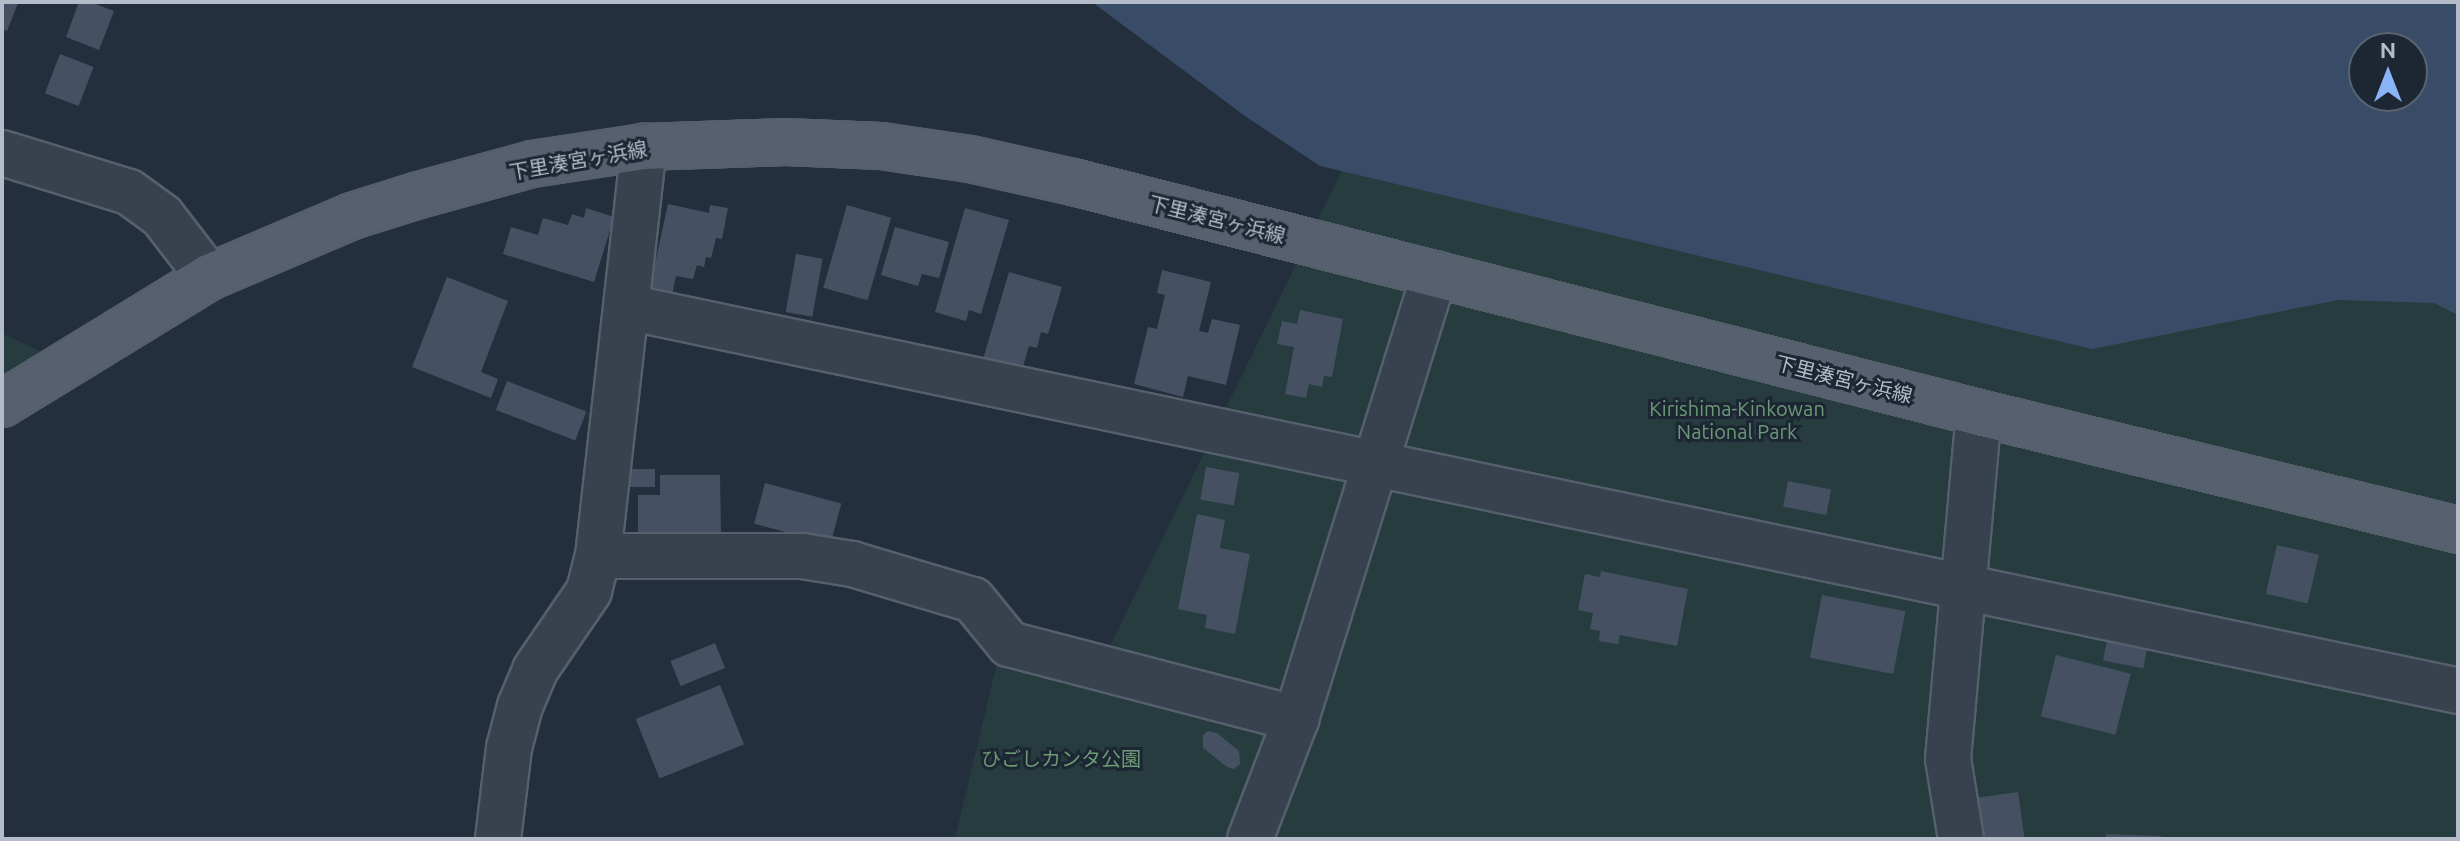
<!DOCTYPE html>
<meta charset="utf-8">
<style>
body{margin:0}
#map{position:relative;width:2460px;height:841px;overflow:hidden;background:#242f3e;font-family:Ubuntu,"Noto Sans JP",sans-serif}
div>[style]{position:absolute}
.green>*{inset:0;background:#263c3f}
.water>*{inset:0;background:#394c67}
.building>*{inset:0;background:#455162;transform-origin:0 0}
.roads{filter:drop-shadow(2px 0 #565f6c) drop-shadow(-2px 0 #565f6c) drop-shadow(0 2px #565f6c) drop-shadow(0 -2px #565f6c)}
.minor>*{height:44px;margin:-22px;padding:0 22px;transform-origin:22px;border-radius:22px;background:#38414e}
.major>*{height:44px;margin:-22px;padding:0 22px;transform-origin:22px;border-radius:22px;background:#56606e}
span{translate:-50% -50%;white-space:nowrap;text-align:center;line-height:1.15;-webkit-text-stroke:6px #1d2633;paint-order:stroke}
.street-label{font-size:20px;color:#b4bcc9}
.park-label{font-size:20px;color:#6b9a76}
.frame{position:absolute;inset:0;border:4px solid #b4bcc9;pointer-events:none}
.north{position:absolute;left:2348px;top:32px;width:80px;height:80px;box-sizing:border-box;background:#1d2633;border:2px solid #59626f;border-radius:50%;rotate:0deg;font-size:22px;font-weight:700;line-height:32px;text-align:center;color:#b4bcc9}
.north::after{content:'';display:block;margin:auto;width:28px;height:36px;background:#8ab4f8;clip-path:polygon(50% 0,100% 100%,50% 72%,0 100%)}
</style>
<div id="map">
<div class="green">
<div style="clip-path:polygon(evenodd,1424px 2px,2458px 2px,2458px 839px,955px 839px,998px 658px,1092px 683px,1424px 2px,2364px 48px,2412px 48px,2412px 96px,2364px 96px,2364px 48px)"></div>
<div style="clip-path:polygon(2px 333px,55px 358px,2px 390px)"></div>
</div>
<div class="water">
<div style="clip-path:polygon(evenodd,1092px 2px,2458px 2px,2458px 315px,2434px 303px,2338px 300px,2092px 349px,1320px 166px,1245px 116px,1092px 2px,2364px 48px,2412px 48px,2412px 96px,2364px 96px,2364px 48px)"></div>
</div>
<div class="building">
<div style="clip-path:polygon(2px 2px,18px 3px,7px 31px,2px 29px)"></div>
<div style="clip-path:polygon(79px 2px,90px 2px,114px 11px,99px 50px,66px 37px)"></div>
<div style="left:60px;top:54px;width:36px;height:42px;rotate:21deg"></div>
<div style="clip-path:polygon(668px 204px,709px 213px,710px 205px,728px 208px,722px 239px,716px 238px,711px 258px,706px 257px,704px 267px,697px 265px,693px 279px,676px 276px,672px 295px,649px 291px)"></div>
<div style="left:847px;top:205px;width:46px;height:86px;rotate:16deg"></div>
<div style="clip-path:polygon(586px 208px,614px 217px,594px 282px,503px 254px,511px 227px,538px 235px,543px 218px,568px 225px,572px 214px,584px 218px)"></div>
<div style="clip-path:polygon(965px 208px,1009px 220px,981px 314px,969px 310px,966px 321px,935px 312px)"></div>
<div style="clip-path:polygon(895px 227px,949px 242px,939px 278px,922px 274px,918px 286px,881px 275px)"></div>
<div style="left:796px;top:254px;width:27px;height:59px;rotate:10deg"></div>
<div style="clip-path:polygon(1162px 270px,1211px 282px,1199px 331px,1208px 333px,1212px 319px,1240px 325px,1226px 385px,1188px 376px,1183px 397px,1134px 384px,1148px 327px,1157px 329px,1165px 295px,1157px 293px)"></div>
<div style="clip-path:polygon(1009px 272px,1062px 287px,1048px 334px,1041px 332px,1037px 348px,1029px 346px,1022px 370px,983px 359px)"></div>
<div style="clip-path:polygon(447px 277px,508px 301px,481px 372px,498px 379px,491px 398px,412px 367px)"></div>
<div style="clip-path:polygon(1300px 310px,1343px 319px,1332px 377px,1324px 376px,1322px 387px,1309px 384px,1306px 398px,1285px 394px,1294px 347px,1277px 344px,1282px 321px,1297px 324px)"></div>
<div style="left:507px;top:381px;width:85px;height:31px;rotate:21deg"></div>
<div style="left:1206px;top:467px;width:34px;height:33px;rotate:10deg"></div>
<div style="left:624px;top:469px;width:31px;height:18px"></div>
<div style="clip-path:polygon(660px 475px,720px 475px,721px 532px,638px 533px,638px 495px,660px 495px)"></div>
<div style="left:1788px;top:481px;width:44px;height:26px;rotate:11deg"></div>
<div style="left:765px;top:483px;width:79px;height:42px;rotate:15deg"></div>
<div style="clip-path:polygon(1197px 514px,1225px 520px,1220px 548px,1250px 554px,1235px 634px,1205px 628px,1207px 615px,1178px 609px)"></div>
<div style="left:2277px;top:545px;width:43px;height:50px;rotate:13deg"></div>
<div style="clip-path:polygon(1601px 571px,1688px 589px,1677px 646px,1620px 635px,1618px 644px,1599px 641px,1600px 631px,1590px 629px,1593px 613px,1578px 610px,1585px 574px,1600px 577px)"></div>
<div style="left:1822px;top:595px;width:85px;height:64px;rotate:11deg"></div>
<div style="left:2108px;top:635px;width:41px;height:26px;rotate:11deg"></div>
<div style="left:715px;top:643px;width:27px;height:48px;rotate:68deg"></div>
<div style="left:2056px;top:655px;width:77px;height:63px;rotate:14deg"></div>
<div style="left:720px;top:685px;width:64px;height:91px;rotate:68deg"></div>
<div style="clip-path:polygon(1208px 731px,1217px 733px,1239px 751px,1240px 764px,1234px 769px,1227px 767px,1203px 748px,1203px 735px)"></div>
<div style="left:2018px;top:792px;width:48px;height:40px;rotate:82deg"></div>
<div style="clip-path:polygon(2106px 834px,2161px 836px,2161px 839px,2106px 839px)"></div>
</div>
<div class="roads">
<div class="minor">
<div style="left:2px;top:153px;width:133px;rotate:17.1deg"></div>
<div style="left:129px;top:192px;width:41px;rotate:36deg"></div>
<div style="left:162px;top:216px;width:77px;rotate:52.4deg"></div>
<div style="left:627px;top:307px;width:1871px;rotate:11.84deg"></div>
<div style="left:598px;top:556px;width:204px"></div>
<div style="left:802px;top:556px;width:51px;rotate:9.1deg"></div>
<div style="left:852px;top:564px;width:126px;rotate:16.6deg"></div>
<div style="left:973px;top:600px;width:57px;rotate:50.7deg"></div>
<div style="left:1009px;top:644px;width:297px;rotate:14.6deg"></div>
<div style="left:498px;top:839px;width:92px;rotate:-83.1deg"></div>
<div style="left:509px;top:748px;width:43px;rotate:-75.3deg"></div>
<div style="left:520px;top:706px;width:39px;rotate:-67deg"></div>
<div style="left:535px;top:670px;width:96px;rotate:-55.6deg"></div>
<div style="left:589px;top:591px;width:36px;rotate:-76deg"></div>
<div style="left:598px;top:556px;width:412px;rotate:-83.6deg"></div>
<div style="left:1250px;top:839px;width:129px;rotate:-69deg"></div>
<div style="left:1296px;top:719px;width:466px;rotate:-72.7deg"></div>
<div style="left:1961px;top:839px;width:81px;rotate:-99.2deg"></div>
<div style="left:1948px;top:759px;width:347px;rotate:-84.9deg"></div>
</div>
<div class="major">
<div style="left:2px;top:404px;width:243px;rotate:-31.5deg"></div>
<div style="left:209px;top:277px;width:155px;rotate:-23.1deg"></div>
<div style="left:352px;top:216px;width:70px;rotate:-17.4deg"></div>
<div style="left:419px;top:195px;width:117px;rotate:-15.3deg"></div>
<div style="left:532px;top:164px;width:113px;rotate:-8.6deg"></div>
<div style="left:644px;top:147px;width:142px;rotate:-2deg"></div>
<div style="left:786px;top:142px;width:95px;rotate:2.4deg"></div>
<div style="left:881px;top:146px;width:90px;rotate:8.3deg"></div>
<div style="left:970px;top:159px;width:106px;rotate:12.6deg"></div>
<div style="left:1073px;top:182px;width:935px;rotate:14.3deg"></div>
<div style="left:1979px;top:413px;width:493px;rotate:13.7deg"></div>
</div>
</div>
<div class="street-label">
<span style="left:578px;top:160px;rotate:-10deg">下里湊宮ヶ浜線</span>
<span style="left:1217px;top:219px;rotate:14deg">下里湊宮ヶ浜線</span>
<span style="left:1844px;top:379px;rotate:14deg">下里湊宮ヶ浜線</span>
</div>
<div class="park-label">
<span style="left:1737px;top:420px">Kirishima-Kinkowan<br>National Park</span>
<span style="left:1061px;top:758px">ひごしカンタ公園</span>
</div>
<div class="frame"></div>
<div class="north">N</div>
</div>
